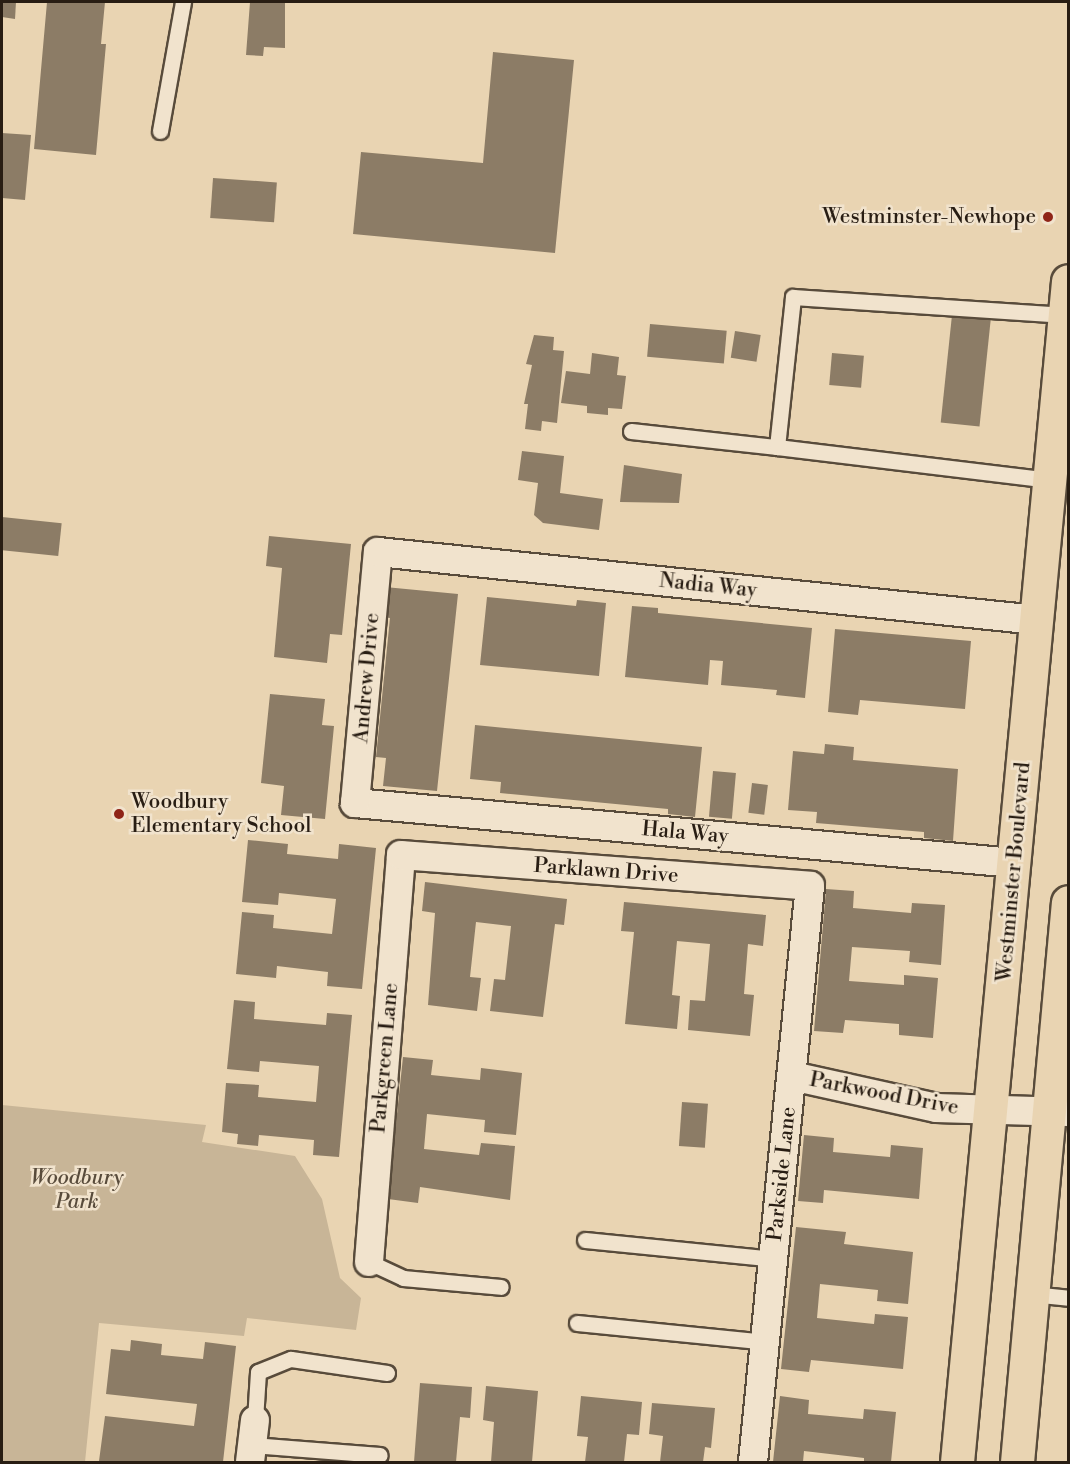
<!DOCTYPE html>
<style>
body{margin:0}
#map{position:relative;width:1070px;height:1464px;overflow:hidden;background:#e9d4b2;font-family:"Libre Bodoni",serif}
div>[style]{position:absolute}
.green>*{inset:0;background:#c8b597}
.building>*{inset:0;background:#8c7c66;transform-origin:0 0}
.roads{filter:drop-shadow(2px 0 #584b3b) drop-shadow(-2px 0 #584b3b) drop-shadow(0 2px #584b3b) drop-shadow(0 -2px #584b3b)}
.lane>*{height:15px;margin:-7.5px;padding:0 7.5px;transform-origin:7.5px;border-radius:7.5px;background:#f1e3cd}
.street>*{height:28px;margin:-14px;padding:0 14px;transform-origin:14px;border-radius:14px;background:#f1e3cd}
.primary>*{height:33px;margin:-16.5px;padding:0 16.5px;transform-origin:16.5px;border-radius:16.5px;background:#e9d4b2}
.dots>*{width:16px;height:16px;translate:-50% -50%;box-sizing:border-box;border:3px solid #f1e3cd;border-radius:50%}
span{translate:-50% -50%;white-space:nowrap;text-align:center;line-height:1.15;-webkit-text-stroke:5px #f1e3cd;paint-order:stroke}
.poi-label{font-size:21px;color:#281d13}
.right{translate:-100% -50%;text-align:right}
.left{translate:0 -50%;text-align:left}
.street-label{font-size:21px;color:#281d13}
.park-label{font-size:21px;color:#584b3b;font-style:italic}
.frame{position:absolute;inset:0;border:3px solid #281d13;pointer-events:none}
</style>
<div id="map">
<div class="green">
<div style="clip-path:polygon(2px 1105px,206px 1125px,202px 1142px,295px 1156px,322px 1199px,340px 1278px,361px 1298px,356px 1330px,247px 1318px,244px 1336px,99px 1323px,85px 1462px,2px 1462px)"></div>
</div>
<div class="building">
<div style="clip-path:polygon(2px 2px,16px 2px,15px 19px,2px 17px)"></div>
<div style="clip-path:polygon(47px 2px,105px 2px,101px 44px,106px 44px,96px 155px,34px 149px)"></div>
<div style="clip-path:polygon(250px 2px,285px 2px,285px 48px,264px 47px,263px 56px,246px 55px)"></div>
<div style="clip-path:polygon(493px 52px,574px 60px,555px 253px,353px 234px,361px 152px,483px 163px)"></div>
<div style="clip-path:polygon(2px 133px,31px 135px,25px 200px,2px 198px)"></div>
<div style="left:213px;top:178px;width:64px;height:40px;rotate:4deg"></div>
<div style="left:952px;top:315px;width:39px;height:108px;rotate:6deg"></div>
<div style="left:650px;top:324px;width:77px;height:33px;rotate:5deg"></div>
<div style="left:735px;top:331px;width:26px;height:27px;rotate:9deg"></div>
<div style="clip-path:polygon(534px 335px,554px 337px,553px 350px,564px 351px,557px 423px,542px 421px,541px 431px,525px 429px,528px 404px,524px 404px,532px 365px,526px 364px)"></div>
<div style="clip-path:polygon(592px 353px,619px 357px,617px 375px,626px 376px,622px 409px,608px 408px,608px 415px,587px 413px,587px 406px,561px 403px,566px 371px,590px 374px)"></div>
<div style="left:832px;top:353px;width:32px;height:32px;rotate:5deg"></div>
<div style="clip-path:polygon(522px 451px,564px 456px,560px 493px,603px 499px,599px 530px,543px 523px,534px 515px,538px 483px,518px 480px)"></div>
<div style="clip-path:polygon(624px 465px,682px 474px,679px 503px,620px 502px)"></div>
<div style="left:2px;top:517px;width:60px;height:33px;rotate:6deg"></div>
<div style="clip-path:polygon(269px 536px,351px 544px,342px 635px,330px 634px,327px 663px,274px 657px,282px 568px,266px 566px)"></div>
<div style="clip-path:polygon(385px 587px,458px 594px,437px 791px,383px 786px,386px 758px,376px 757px,390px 618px,382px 617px)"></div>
<div style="clip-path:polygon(487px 597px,576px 606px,577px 600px,606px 603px,599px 676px,480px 665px)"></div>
<div style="clip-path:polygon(632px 606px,658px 608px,658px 613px,812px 628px,805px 698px,776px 695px,777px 690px,721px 685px,723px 661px,710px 660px,708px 685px,625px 677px)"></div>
<div style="clip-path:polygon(835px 629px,971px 641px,965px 709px,860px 700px,858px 715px,828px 712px)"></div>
<div style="clip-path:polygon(270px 694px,325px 699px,322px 725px,334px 726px,325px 819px,281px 815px,284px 786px,261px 783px)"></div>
<div style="clip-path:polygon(475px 725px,702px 747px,695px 817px,668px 814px,668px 809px,500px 793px,501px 782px,470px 779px)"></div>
<div style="clip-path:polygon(825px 744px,854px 747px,853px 760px,958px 769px,953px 841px,924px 838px,924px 832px,816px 823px,817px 812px,788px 810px,793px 751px,824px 754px)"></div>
<div style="left:713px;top:771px;width:23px;height:46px;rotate:5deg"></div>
<div style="left:752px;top:783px;width:16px;height:30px;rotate:7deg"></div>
<div style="clip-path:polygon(248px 840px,288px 844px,287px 854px,338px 859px,339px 844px,376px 848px,362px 989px,327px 986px,328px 972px,277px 966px,276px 978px,236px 974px,242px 912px,274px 915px,273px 928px,332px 934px,336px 899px,279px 893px,278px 905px,242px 902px)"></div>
<div style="clip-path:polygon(425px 882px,567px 899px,564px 925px,555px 924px,543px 1017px,490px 1011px,494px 979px,505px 980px,511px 926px,476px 922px,470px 977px,481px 978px,477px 1011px,428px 1005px,435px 913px,422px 911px)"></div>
<div style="clip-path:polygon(826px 889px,854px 891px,853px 908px,911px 913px,912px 903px,945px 905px,941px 965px,909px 962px,910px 951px,852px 947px,849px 981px,904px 985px,904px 975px,938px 978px,933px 1038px,899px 1035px,899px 1024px,845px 1020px,843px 1033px,814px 1031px)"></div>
<div style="clip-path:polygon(624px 902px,766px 915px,763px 946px,748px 944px,744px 994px,754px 995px,750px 1036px,688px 1030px,690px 1000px,705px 1001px,710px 944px,677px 941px,672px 995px,680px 996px,677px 1029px,625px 1024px,634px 932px,621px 931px)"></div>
<div style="clip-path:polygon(234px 1000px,255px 1002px,254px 1019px,326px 1025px,327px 1013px,352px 1015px,339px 1157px,313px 1155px,314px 1140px,259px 1135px,258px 1146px,237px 1144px,238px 1134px,222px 1132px,226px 1083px,259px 1085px,258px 1097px,316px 1102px,319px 1066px,260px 1061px,259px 1072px,227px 1069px)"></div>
<div style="clip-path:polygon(403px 1057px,433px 1060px,431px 1075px,480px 1080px,481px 1068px,522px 1073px,516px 1135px,484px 1132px,485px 1120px,427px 1114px,424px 1149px,479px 1155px,481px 1143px,515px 1146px,510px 1200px,420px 1187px,418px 1203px,388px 1199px)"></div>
<div style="left:682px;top:1102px;width:26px;height:44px;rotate:4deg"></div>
<div style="clip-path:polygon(804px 1135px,834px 1138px,833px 1152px,890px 1157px,891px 1145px,923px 1148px,919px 1199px,824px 1190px,823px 1203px,798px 1201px)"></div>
<div style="clip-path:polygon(796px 1227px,846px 1232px,844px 1244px,913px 1252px,908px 1304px,877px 1301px,878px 1290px,820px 1284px,817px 1318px,874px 1324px,875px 1314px,908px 1317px,903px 1369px,811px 1360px,809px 1372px,781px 1369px)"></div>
<div style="clip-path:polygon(131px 1340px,162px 1344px,161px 1355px,203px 1359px,205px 1342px,236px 1346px,223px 1462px,99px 1461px,105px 1416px,194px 1426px,197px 1404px,106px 1394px,111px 1349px,130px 1351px)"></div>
<div style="clip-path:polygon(420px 1383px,472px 1387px,470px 1418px,460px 1417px,456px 1462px,414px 1462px)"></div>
<div style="clip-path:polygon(486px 1386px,538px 1391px,532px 1462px,491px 1462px,494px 1422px,483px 1420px)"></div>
<div style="clip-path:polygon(581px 1396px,642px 1402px,639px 1435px,627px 1434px,624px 1462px,585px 1462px,588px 1437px,577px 1436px)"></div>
<div style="clip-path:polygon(780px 1396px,809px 1400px,808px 1414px,863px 1419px,864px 1409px,896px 1412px,891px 1462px,864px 1462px,864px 1458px,804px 1451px,803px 1462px,773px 1462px)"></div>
<div style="clip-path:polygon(652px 1403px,715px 1408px,711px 1448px,705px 1447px,703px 1462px,660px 1462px,663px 1436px,649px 1434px)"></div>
</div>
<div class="roads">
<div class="lane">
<div style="left:160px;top:131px;width:131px;rotate:-79.9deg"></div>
<div style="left:631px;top:431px;width:147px;rotate:6.3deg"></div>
<div style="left:1050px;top:480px;width:275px;rotate:-173.1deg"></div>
<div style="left:777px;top:447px;width:151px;rotate:-83.9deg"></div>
<div style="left:793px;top:297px;width:273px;rotate:3.8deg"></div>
<div style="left:585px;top:1240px;width:190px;rotate:5.7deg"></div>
<div style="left:369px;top:1262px;width:38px;rotate:25deg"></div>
<div style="left:403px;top:1278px;width:98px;rotate:5.2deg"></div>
<div style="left:1032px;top:1294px;width:36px;rotate:6deg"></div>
<div style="left:577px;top:1323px;width:190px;rotate:5.7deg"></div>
<div style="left:255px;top:1420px;width:48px;rotate:-86.4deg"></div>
<div style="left:258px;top:1372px;width:35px;rotate:-22deg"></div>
<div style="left:291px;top:1359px;width:97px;rotate:8.3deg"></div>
<div style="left:252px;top:1445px;width:128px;rotate:4.5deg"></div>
</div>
<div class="street">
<div style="left:1014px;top:863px;width:662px;rotate:-174.8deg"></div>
<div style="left:355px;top:803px;width:252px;rotate:-84.8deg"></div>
<div style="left:378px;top:552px;width:662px;rotate:5.89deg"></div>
<div style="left:792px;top:1076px;width:148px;rotate:12.5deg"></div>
<div style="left:936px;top:1108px;width:132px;rotate:1.7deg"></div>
<div style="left:369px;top:1262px;width:408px;rotate:-85.5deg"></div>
<div style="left:401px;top:855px;width:410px;rotate:4.3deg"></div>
<div style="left:810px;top:886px;width:579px;rotate:95.65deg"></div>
<div style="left:250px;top:1462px;width:42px;rotate:-83.2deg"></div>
</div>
<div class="primary">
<div style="left:957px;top:1462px;width:1186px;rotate:-84.63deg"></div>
<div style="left:1017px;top:1462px;width:562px;rotate:-84.8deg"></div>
</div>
</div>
<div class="dots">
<div style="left:1048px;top:217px;background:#8f2418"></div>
<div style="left:119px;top:814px;background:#8f2418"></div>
</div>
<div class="poi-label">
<span class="right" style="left:1036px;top:217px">Westminster-Newhope</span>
<span class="left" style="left:131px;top:814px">Woodbury<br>Elementary School</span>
</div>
<div class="street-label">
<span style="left:708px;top:586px;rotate:6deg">Nadia Way</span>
<span style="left:367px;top:678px;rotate:-85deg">Andrew Drive</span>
<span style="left:685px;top:833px;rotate:5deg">Hala Way</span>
<span style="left:606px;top:871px;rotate:4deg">Parklawn Drive</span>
<span style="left:1014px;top:872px;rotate:-85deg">Westminster Boulevard</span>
<span style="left:385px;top:1058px;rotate:-85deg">Parkgreen Lane</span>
<span style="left:884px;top:1094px;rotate:11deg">Parkwood Drive</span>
<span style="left:782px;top:1174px;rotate:-84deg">Parkside Lane</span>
</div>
<div class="park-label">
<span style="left:77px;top:1190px">Woodbury<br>Park</span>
</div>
<div class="frame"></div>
</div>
